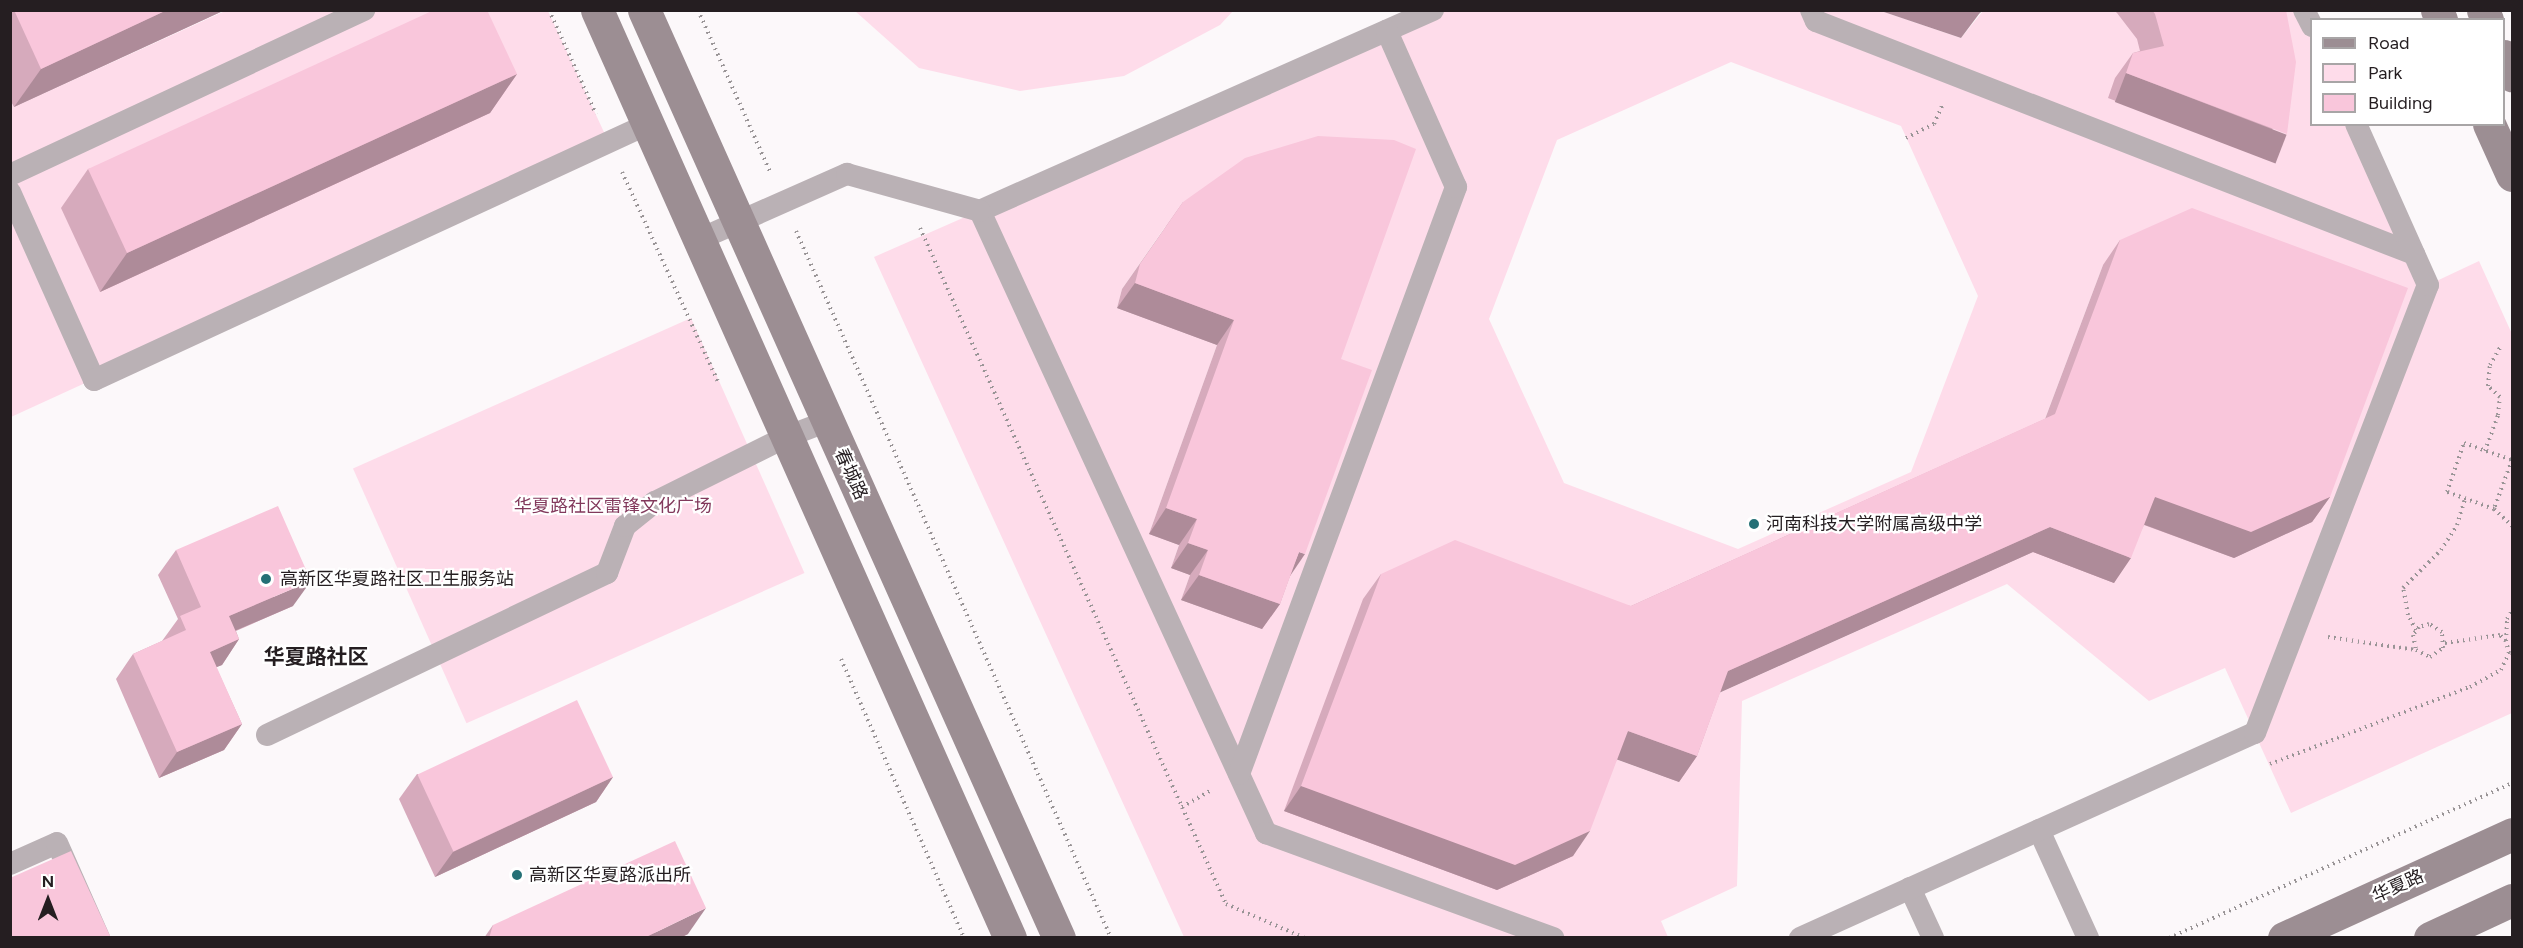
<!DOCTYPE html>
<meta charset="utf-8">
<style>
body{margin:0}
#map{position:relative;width:2523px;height:948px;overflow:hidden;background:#fcf8fa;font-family:Figtree,"Noto Sans SC",sans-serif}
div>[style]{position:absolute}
.green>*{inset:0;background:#fedcea;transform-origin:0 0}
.path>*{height:4px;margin-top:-2px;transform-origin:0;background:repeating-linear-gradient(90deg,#999496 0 1.5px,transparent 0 6px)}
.lane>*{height:22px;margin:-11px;padding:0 11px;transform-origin:11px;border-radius:11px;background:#bab1b5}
.secondary>*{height:33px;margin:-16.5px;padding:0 16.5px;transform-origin:16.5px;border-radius:16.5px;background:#9c8e93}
.wall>*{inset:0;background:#d6aabc}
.shaded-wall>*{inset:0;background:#ae8b99;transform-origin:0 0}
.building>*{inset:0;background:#f9c6db;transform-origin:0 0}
.dots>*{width:16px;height:16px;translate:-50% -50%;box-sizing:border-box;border:3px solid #fff;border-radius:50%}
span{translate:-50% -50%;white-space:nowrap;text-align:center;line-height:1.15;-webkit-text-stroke:4.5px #fff;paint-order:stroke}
.street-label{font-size:18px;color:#251e21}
.park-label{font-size:18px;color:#82395c}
.poi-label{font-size:18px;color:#251e21}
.left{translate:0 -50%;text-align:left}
.quarter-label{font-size:21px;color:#251e21;font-weight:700}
.frame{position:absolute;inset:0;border:12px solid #251e21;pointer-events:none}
.legend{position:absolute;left:2310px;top:18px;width:195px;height:108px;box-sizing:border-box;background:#fff;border:2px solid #a8a5a6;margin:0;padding:8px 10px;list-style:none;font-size:18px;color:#251e21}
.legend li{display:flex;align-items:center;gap:12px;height:30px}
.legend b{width:30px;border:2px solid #a8a5a6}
.north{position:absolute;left:18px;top:870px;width:60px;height:60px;-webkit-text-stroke:4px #fff;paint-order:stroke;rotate:0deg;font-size:16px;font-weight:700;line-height:24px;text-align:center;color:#251e21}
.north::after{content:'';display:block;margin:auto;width:21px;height:27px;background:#251e21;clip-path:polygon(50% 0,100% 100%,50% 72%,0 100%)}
</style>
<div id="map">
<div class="green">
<div style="clip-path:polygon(evenodd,1878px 10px,1961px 38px,1983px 11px,2304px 11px,2311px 27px,2312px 124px,2356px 125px,2428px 285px,2479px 261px,2512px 334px,2512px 713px,2291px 813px,2225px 668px,2149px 701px,2007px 584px,1742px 701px,1737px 886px,1661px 921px,1668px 937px,1184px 937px,874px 257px,1433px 11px,1878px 10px,1731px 62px,1901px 126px,1978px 296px,1911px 472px,1738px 549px,1564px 483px,1489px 319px,1557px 140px,1731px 62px,1878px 10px,1227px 183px,1262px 629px,1181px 600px,1190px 575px,1171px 568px,1179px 545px,1149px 534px,1217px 345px,1117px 308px,1122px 289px,1165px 227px,1227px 183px,1878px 10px,2103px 265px,2390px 314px,2312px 522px,2234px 558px,2137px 522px,2033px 552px,1710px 697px,1679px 782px,1610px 757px,2037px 440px,2103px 265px)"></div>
<div style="clip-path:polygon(225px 11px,548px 11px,609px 143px,11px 417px,10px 100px,14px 107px)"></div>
<div style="clip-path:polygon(855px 11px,1233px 11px,1220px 25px,1124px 76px,1020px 91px,919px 68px)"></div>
<div style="left:691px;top:318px;width:279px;height:370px;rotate:66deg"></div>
</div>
<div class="path">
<div style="left:549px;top:10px;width:114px;rotate:65.7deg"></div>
<div style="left:698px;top:10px;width:177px;rotate:66deg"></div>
<div style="left:1906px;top:138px;width:31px;rotate:-27deg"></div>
<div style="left:1934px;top:124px;width:22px;rotate:-66deg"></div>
<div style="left:622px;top:172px;width:233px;rotate:65.4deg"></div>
<div style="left:920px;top:228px;width:742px;rotate:65.65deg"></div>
<div style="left:1226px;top:904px;width:86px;rotate:23.3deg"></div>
<div style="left:796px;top:231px;width:774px;rotate:65.98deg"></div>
<div style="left:2464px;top:443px;width:51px;rotate:19.5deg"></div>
<div style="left:2512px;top:460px;width:52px;rotate:110.2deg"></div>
<div style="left:2494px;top:509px;width:50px;rotate:-160.1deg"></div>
<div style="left:2447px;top:492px;width:52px;rotate:-70.9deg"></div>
<div style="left:2485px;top:451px;width:38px;rotate:-70deg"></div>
<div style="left:2498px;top:415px;width:18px;rotate:-84deg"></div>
<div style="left:2500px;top:397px;width:16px;rotate:-137deg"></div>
<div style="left:2488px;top:386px;width:21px;rotate:-85deg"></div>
<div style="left:2490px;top:365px;width:22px;rotate:-60deg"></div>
<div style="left:2494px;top:509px;width:25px;rotate:43deg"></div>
<div style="left:2416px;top:630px;width:17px;rotate:-118deg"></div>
<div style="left:2408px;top:615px;width:27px;rotate:-100deg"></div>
<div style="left:2403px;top:588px;width:54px;rotate:-45deg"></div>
<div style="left:2441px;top:550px;width:30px;rotate:-57deg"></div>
<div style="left:2457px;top:525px;width:28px;rotate:-73deg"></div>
<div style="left:2328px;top:637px;width:89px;rotate:8.4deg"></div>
<div style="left:2416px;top:650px;width:16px;rotate:27deg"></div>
<div style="left:2430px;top:657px;width:16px;rotate:-35deg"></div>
<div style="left:2443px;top:648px;width:16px;rotate:-94deg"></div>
<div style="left:2442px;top:632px;width:15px;rotate:-148deg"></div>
<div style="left:2429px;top:624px;width:10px;rotate:163deg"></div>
<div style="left:2419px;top:627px;width:10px;rotate:127deg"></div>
<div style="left:2413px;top:635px;width:15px;rotate:79deg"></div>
<div style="left:2506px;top:641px;width:22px;rotate:-87deg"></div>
<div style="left:2507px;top:619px;width:9px;rotate:-58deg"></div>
<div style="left:841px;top:659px;width:305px;rotate:66.2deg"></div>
<div style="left:2270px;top:764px;width:214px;rotate:-21.1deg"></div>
<div style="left:2470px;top:687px;width:35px;rotate:-29deg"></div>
<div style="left:2501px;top:670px;width:19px;rotate:-65deg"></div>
<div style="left:2509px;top:653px;width:12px;rotate:-104deg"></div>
<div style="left:2506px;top:641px;width:8px;rotate:-135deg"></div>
<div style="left:2500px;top:635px;width:56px;rotate:171.7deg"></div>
<div style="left:1182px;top:807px;width:32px;rotate:-30deg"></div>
<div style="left:2169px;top:938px;width:376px;rotate:-24.3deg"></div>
</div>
<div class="lane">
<div style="left:1433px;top:10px;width:496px;rotate:156.1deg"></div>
<div style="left:980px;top:211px;width:685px;rotate:65.31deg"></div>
<div style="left:1266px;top:833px;width:306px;rotate:20.1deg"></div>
<div style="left:1811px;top:10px;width:12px;rotate:66deg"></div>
<div style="left:1816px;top:21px;width:642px;rotate:21.29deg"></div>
<div style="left:2304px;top:10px;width:18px;rotate:63deg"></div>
<div style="left:10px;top:175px;width:391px;rotate:-25deg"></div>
<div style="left:10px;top:192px;width:206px;rotate:65.9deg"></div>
<div style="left:94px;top:380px;width:610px;rotate:-24.8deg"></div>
<div style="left:700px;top:239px;width:161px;rotate:-23.9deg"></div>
<div style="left:847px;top:174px;width:138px;rotate:15.5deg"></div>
<div style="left:267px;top:735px;width:377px;rotate:-25.5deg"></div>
<div style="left:607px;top:573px;width:50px;rotate:-69deg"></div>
<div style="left:625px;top:526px;width:38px;rotate:-39deg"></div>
<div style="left:655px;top:502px;width:146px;rotate:-26.4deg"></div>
<div style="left:786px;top:437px;width:45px;rotate:-20.9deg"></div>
<div style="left:1239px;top:774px;width:626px;rotate:-69.71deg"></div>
<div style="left:1456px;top:187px;width:171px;rotate:-113.9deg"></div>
<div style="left:2039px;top:830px;width:119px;rotate:65.6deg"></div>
<div style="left:10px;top:864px;width:51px;rotate:-24.1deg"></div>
<div style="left:57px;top:843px;width:104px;rotate:66.1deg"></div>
<div style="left:1910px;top:888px;width:55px;rotate:65.3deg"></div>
<div style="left:1800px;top:938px;width:499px;rotate:-24.3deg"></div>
<div style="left:2255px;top:733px;width:480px;rotate:-68.9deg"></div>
<div style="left:2428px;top:285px;width:176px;rotate:-114.1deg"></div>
</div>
<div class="secondary">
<div style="left:597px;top:10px;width:1016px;rotate:66.01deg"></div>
<div style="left:644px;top:10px;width:1017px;rotate:65.91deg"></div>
<div style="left:2437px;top:10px;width:11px;rotate:68deg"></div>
<div style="left:2483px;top:10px;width:11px;rotate:68deg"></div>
<div style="left:2504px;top:56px;width:21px;rotate:67deg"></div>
<div style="left:2489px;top:124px;width:56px;rotate:65.7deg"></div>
<div style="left:2284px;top:938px;width:251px;rotate:-24.5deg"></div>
<div style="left:2430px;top:938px;width:90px;rotate:-24.9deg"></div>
</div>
<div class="wall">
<div style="clip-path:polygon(10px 10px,225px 10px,14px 107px,10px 100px)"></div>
<div style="clip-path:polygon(2114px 10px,2286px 10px,2269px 160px,2108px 98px,2115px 78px,2133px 53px,2140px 51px,2137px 39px,2117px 13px)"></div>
<div style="clip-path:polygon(517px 74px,490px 113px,100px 292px,61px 208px,88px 169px)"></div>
<div style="clip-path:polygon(1183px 202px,1341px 359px,1290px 576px,1280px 604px,1262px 629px,1181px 600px,1190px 575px,1171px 568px,1179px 545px,1149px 534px,1217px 345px,1117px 308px,1122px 289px)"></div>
<div style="clip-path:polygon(2120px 240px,2330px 497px,2312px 522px,2234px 558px,2144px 525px,2114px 583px,2033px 552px,1720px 692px,1697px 756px,1679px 782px,1617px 759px,1573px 856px,1497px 890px,1284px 811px,1363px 599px,1381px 574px,1631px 606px,2045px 419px,2103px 265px)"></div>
<div style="clip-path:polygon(176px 550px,293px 606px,236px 631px,239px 639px,222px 665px,216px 667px,242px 724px,224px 750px,159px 778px,116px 679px,133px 654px,162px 641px,178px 619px,158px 575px)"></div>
<div style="clip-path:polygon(417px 774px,613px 777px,596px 802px,435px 877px,399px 799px)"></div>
<div style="clip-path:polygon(493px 925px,688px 934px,680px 938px,484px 938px)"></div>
</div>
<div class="shaded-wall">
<div style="clip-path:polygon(167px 10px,225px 10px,14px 107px,41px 69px)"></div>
<div style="clip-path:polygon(1878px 10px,1983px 10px,1979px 14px,1961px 38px)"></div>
<div style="left:2126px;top:73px;width:172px;height:31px;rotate:21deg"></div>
<div style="clip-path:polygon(517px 74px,490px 113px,100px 292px,127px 253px)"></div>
<div style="clip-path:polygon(1135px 283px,1234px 320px,1217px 345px,1117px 308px)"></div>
<div style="clip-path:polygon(2155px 497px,2330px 497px,2312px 522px,2234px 558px,2137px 522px)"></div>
<div style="clip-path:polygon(1166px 508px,1197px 519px,1179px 545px,1149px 534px)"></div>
<div style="clip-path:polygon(2050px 527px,2131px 558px,2114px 583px,2033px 552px,1710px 697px,1728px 671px)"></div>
<div style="clip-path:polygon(1188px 543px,1208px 550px,1190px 575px,1171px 568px)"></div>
<div style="clip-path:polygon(1299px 552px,1305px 554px,1288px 579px)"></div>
<div style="clip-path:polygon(1199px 575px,1280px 604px,1262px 629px,1181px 600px)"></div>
<div style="clip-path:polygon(311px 581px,293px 606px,211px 641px,229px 616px)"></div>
<div style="clip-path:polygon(239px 639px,222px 665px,192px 677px,210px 652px)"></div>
<div style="clip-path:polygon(242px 724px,224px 750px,159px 778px,177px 752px)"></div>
<div style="clip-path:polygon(1628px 731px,1697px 756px,1679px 782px,1610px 757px)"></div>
<div style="clip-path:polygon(613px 777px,596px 802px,435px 877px,453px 852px)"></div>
<div style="clip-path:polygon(1301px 786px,1590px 831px,1573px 856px,1497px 890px,1284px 811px)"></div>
<div style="clip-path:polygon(706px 908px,688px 934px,680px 938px,644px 938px)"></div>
</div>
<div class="building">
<div style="clip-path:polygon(14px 10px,167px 10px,41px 69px)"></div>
<div style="clip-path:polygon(434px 10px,487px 10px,517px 74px,127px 253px,88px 169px)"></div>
<div style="clip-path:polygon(2152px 10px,2286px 10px,2296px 62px,2287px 134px,2126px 73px,2133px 53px,2164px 46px,2155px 14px)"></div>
<div style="clip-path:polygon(1318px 136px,1394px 140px,1416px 149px,1341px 359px,1372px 370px,1305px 554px,1299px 552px,1280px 604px,1199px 575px,1208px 550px,1188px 543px,1197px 519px,1166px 508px,1234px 320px,1135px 283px,1140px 264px,1183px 202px,1245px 158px)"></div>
<div style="clip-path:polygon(2192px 208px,2408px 288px,2330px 497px,2251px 532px,2155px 497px,2131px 558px,2050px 527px,1728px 671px,1697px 756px,1628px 731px,1590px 831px,1515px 865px,1301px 786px,1381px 574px,1455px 540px,1631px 606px,2055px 414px,2120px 240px)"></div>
<div style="clip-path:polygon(278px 506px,311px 581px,229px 616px,239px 639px,210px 652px,242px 724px,177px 752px,133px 654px,186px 630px,180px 616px,201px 607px,176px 550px)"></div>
<div style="left:577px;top:700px;width:85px;height:176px;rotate:65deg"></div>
<div style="clip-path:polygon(675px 841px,706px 908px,644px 938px,489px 938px,493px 925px)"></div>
<div style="clip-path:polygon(71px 851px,111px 938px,10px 938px,10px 878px)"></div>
</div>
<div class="dots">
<div style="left:1754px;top:524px;background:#257076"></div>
<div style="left:266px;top:579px;background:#257076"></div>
<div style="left:517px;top:875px;background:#257076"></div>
</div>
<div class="street-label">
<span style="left:851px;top:474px;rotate:66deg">春城路</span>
<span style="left:2398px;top:886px;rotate:-24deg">华夏路</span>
</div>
<div class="park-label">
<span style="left:613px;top:506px">华夏路社区雷锋文化广场</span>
</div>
<div class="poi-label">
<span class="left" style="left:1766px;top:524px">河南科技大学附属高级中学</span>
<span class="left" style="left:280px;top:579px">高新区华夏路社区卫生服务站</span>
<span class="left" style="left:529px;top:875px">高新区华夏路派出所</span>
</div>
<div class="quarter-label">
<span style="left:316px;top:657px">华夏路社区</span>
</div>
<div class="frame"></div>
<ul class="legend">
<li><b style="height:8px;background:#9c8e93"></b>Road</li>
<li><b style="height:16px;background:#fedcea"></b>Park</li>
<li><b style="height:16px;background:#f9c6db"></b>Building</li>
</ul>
<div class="north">N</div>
</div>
